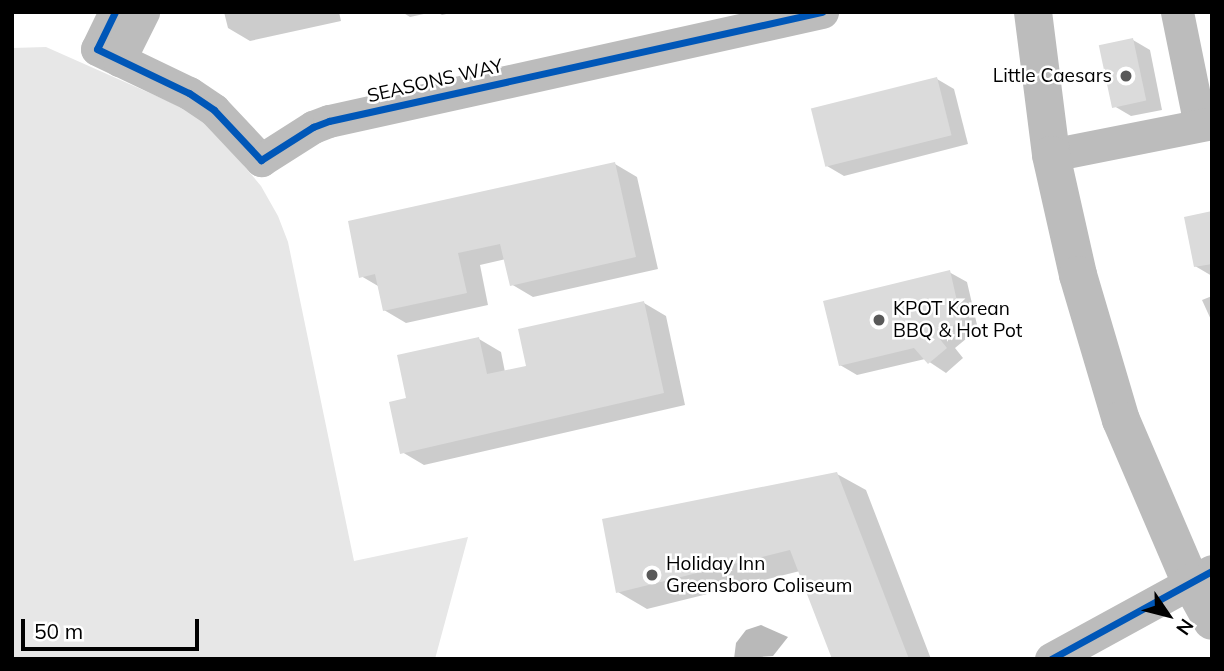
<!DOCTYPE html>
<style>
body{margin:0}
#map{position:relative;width:1224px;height:671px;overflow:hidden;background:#fff;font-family:Mulish,sans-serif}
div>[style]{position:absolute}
.green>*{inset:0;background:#e7e7e7}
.water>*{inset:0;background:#b9b9b9}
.shadow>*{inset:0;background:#0003}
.building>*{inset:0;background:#dbdbdb;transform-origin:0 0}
.minor>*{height:33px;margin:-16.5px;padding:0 16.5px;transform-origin:16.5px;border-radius:16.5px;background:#bcbcbc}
.major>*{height:38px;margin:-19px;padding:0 19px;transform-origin:19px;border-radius:19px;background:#bcbcbc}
.cycleway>*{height:7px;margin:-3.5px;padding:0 3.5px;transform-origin:3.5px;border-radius:3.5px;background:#0057b8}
.dots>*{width:19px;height:19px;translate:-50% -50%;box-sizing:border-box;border:4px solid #fff;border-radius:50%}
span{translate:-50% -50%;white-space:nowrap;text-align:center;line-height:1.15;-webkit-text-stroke:5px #fff;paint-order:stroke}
.poi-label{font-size:19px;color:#000}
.right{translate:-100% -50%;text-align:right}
.left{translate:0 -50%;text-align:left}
.street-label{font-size:19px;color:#000}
.frame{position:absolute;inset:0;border:14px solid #000;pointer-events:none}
.north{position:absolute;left:1133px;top:580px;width:70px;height:70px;-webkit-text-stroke:5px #fff;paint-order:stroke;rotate:125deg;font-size:19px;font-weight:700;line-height:28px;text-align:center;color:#000}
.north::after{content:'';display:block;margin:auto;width:24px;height:32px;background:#000;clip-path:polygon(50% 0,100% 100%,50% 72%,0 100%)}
.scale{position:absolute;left:21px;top:619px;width:178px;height:32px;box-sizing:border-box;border:4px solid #000;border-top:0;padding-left:9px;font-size:21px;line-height:24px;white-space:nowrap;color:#000;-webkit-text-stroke:5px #fff;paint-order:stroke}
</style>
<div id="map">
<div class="green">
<div style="clip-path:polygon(46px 47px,188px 110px,214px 130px,261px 186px,278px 216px,288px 242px,354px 561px,468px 537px,435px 659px,12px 659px,12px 48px)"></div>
</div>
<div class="water">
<div style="clip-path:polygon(761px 625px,788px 637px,773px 656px,734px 659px,736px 643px,746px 630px)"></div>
</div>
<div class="shadow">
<div style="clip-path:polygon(224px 12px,339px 12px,341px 21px,250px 41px,228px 28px)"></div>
<div style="clip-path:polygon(402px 12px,433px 12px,410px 17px)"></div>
<div style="clip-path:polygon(437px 12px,455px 12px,442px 15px)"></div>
<div style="clip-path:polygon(1133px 40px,1150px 50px,1162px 110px,1131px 116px,1114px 106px)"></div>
<div style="clip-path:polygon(937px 79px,954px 89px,968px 144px,844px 176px,827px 166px)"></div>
<div style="clip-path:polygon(615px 164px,637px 177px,658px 269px,533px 297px,511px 284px,506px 259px,480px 265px,488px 305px,406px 323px,384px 310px,378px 286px,361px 276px)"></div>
<div style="clip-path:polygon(1212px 213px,1212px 276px,1195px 266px)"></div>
<div style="clip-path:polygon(949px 272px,967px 282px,978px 329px,955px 348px,963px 358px,946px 373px,925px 359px,857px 375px,840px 365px)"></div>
<div style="clip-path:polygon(1212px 296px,1212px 322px,1202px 300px)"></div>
<div style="clip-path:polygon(644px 303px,666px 316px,685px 405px,424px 465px,402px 452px,408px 400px,479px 339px,501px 352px,505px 372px,528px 367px)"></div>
<div style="clip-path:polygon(837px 474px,866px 490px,931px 659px,834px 659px,800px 571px,647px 609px,618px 592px)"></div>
</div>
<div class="building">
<div style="left:1133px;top:38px;width:64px;height:35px;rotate:78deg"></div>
<div style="left:937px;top:77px;width:60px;height:130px;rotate:76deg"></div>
<div style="clip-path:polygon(615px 162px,636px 257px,510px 286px,500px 244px,458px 253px,467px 293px,383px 311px,375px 274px,359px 278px,348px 221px)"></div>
<div style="clip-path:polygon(1212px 211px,1212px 264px,1194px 267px,1184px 217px)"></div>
<div style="clip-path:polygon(950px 270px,961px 319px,939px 338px,947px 348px,928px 364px,914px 348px,839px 366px,823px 301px)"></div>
<div style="clip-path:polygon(644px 301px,664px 393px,400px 454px,389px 402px,406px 398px,397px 355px,479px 337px,487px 374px,526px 366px,518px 329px)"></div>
<div style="clip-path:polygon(837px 472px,909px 659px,832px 659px,790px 550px,616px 593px,602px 519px)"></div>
</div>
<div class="minor">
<div style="left:115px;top:12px;width:41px;rotate:115.9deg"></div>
<div style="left:97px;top:49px;width:102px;rotate:25.6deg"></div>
<div style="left:189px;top:93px;width:30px;rotate:34deg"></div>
<div style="left:214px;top:110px;width:69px;rotate:46.8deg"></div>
<div style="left:261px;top:160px;width:62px;rotate:-32.4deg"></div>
<div style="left:313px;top:127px;width:17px;rotate:-21deg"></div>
<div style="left:329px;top:121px;width:505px;rotate:-12.47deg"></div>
<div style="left:1177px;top:12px;width:115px;rotate:78.5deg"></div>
<div style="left:119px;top:60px;width:54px;rotate:-63.4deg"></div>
<div style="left:1051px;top:155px;width:164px;rotate:-11.2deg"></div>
<div style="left:1051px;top:659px;width:183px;rotate:-28.7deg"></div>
</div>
<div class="major">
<div style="left:1033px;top:12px;width:144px;rotate:82.8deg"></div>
<div style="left:1051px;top:155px;width:123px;rotate:77.3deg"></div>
<div style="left:1078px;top:275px;width:151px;rotate:73.5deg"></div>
<div style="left:1121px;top:420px;width:177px;rotate:66.8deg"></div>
<div style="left:1191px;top:583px;width:43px;rotate:61.1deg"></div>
</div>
<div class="cycleway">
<div style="left:115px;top:12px;width:41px;rotate:115.9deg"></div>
<div style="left:97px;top:49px;width:102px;rotate:25.6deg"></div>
<div style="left:189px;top:93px;width:30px;rotate:34deg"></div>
<div style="left:214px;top:110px;width:69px;rotate:46.8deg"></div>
<div style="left:261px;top:160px;width:62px;rotate:-32.4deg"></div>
<div style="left:313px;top:127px;width:17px;rotate:-21deg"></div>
<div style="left:329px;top:121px;width:505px;rotate:-12.47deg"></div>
<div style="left:1051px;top:659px;width:183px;rotate:-28.7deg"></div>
</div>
<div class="dots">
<div style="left:1126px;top:76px;background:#595959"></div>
<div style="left:879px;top:320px;background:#595959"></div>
<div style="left:652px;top:575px;background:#595959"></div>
</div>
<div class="poi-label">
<span class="right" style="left:1112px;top:76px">Little Caesars</span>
<span class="left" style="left:893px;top:320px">KPOT Korean<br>BBQ &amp; Hot Pot</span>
<span class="left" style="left:666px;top:575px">Holiday Inn<br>Greensboro Coliseum</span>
</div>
<div class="street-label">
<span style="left:435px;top:81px;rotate:-13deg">SEASONS WAY</span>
</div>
<div class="frame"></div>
<div class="north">N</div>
<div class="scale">50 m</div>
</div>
